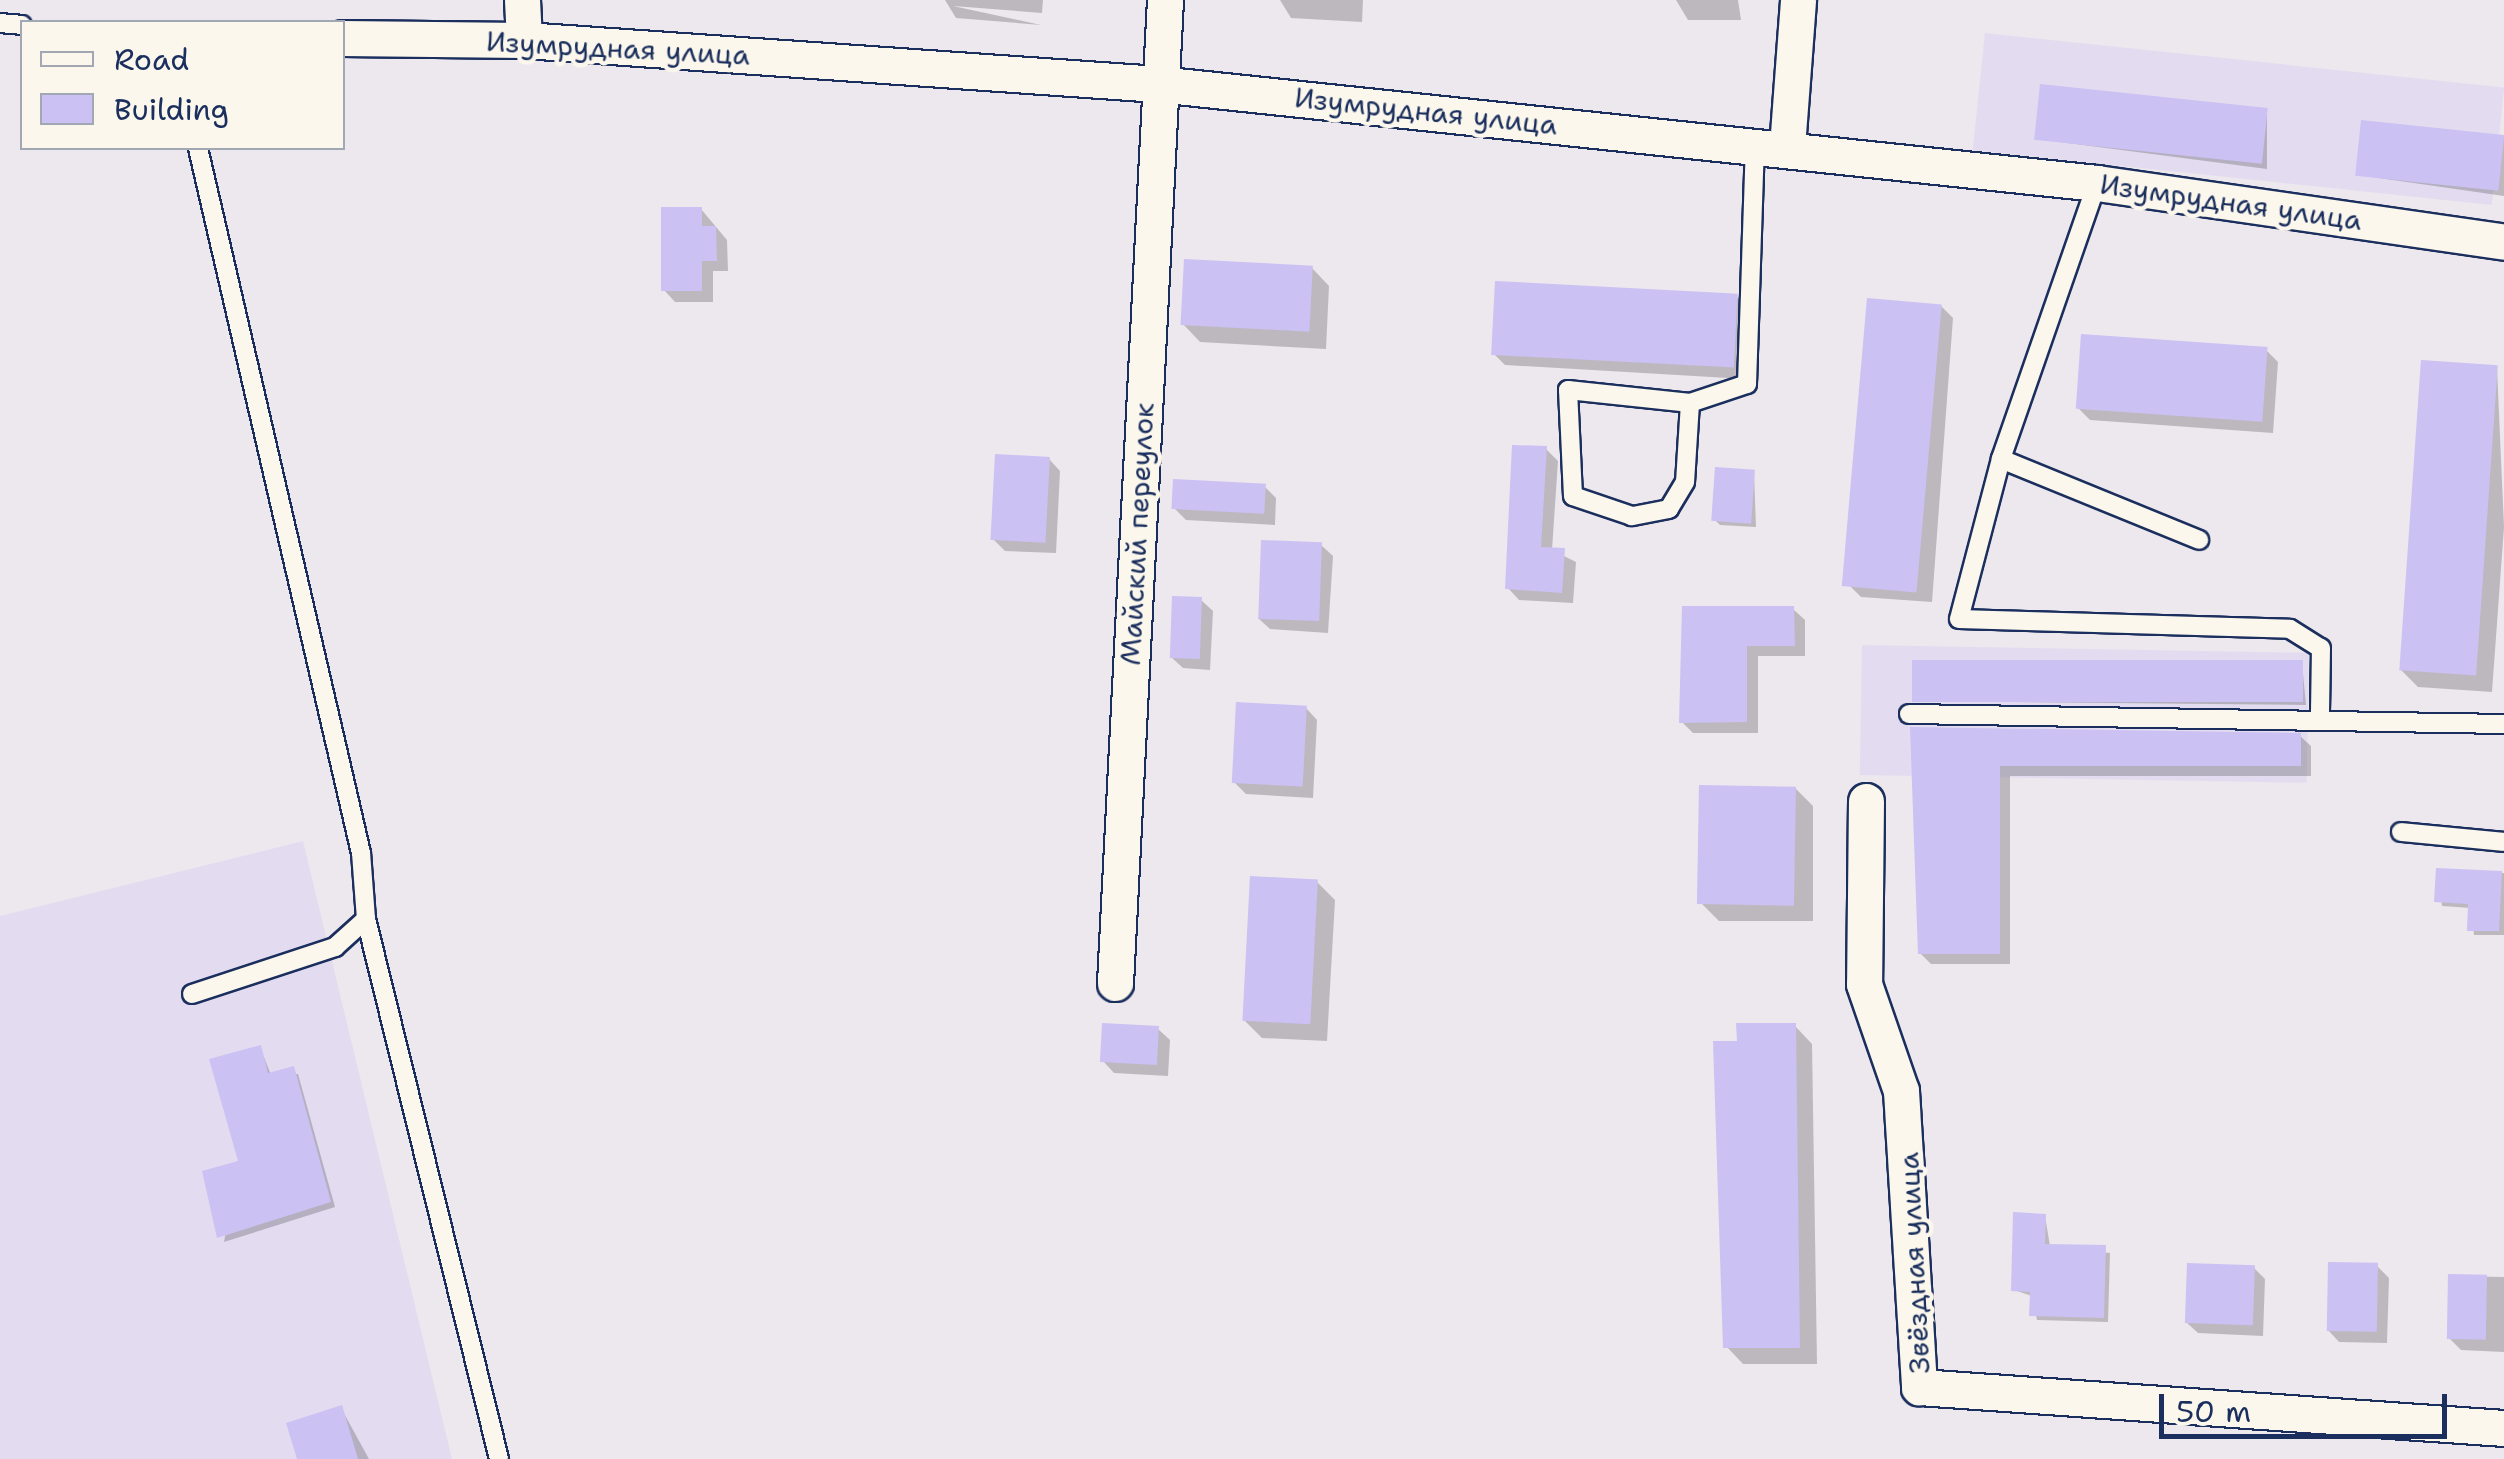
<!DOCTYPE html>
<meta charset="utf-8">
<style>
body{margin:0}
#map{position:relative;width:2504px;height:1459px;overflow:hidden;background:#ede7ee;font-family:"Shantell Sans",sans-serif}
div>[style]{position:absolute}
.built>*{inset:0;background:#e3dcf0;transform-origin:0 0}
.shadow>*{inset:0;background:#0003}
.building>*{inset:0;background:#cbc1f3;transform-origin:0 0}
.roads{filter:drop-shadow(2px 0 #1b2f5e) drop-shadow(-2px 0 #1b2f5e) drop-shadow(0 2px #1b2f5e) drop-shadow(0 -2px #1b2f5e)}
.lane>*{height:18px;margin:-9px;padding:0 9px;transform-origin:9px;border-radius:9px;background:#fbf7ec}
.street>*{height:35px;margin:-17.5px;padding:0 17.5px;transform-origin:17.5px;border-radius:17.5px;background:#fbf7ec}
span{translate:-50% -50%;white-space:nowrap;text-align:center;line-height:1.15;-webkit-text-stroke:9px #fbf7ec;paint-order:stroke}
.street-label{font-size:28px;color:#1b2f5e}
.legend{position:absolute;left:20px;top:20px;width:325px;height:130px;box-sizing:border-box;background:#fbf7ec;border:2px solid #a1a7b3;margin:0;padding:12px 18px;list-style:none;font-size:30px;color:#1b2f5e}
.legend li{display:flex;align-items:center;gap:20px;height:50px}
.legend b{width:50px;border:2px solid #a1a7b3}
.scale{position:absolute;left:2159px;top:1394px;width:288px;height:45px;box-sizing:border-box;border:5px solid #1b2f5e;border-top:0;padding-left:12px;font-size:30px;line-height:35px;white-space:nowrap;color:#1b2f5e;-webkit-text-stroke:8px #fbf7ec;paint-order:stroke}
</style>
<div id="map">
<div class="built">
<div style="left:1985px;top:33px;width:522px;height:118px;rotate:6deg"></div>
<div style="left:1862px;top:645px;width:447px;height:130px;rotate:1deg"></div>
<div style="clip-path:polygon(303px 841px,452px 1459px,0 1459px,0 916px)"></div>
</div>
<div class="shadow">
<div style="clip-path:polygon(945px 0,1043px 0,1042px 13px,953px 6px,1041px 25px,956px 18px)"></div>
<div style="clip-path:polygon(1280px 0,1363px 0,1362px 22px,1291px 18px)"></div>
<div style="clip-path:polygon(1676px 0,1738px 0,1741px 20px,1688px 20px)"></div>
<div style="clip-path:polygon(2267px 112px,2267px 169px,2037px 139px)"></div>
<div style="clip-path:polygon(2504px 138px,2504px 196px,2358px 175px)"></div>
<div style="clip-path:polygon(701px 209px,727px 240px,728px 271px,713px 271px,713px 302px,675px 302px,664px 290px)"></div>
<div style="clip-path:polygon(1312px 268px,1329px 286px,1326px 349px,1200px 342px,1183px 324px)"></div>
<div style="clip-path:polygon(1736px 296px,1748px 308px,1745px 379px,1505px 365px,1494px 354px)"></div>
<div style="clip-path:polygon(1941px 306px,1953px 318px,1932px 602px,1861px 597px,1849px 585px)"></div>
<div style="clip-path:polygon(2266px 350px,2278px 362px,2273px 433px,2090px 420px,2078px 408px)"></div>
<div style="clip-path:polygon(2497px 368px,2504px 527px,2492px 692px,2418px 687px,2400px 669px)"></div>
<div style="clip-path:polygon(1546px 449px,1558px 461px,1552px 550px,1576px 562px,1573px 603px,1519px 600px,1508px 588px)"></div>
<div style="clip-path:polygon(1049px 459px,1060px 471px,1056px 553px,1005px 551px,993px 539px)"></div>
<div style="clip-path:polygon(1754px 472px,1756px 527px,1720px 525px,1715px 520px)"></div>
<div style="clip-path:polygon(1265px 487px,1276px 498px,1275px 525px,1186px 520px,1174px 508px)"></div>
<div style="clip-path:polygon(1321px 545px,1333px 556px,1328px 633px,1270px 629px,1258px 618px)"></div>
<div style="clip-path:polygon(1201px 600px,1213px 611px,1210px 670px,1183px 668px,1171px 657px)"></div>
<div style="clip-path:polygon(1684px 608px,1793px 609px,1805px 620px,1805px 656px,1758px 656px,1758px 733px,1693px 733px,1682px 722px)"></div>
<div style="clip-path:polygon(2302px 663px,2306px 705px,1914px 701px)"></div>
<div style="clip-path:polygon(1306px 708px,1317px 720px,1313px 798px,1246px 794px,1234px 782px)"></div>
<div style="clip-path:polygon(1913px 729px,2300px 736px,2311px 746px,2311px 776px,2010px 776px,2010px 964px,1931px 964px,1920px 953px)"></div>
<div style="clip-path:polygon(1795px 788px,1813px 806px,1813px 921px,1719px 921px,1701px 903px)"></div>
<div style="clip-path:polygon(2438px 870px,2504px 873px,2504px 935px,2474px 935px,2471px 908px,2442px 906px)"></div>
<div style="clip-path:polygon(1317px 882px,1335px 900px,1327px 1041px,1262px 1038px,1244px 1020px)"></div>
<div style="clip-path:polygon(1795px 1026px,1812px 1044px,1817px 1364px,1743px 1364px,1726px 1346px,1739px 1043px)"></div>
<div style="clip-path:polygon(1158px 1029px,1170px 1040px,1168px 1076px,1114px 1073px,1103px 1061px)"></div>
<div style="clip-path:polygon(260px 1047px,271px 1075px,298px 1074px,335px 1207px,224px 1242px)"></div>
<div style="clip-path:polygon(2045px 1216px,2050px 1246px,2110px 1253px,2108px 1322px,2037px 1320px,2032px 1296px,2014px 1290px)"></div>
<div style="clip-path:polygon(2377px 1266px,2389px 1278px,2387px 1343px,2339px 1342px,2328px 1330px)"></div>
<div style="clip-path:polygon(2254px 1268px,2265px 1279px,2263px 1336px,2198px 1333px,2186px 1322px)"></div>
<div style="clip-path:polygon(2451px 1276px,2504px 1277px,2504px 1352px,2461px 1350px,2449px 1338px)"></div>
<div style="clip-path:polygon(341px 1408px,369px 1459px,300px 1459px)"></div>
</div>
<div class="building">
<div style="left:2040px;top:84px;width:229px;height:56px;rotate:6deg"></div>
<div style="left:2361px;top:120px;width:144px;height:56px;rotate:6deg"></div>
<div style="clip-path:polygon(661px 207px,702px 207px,702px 226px,716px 226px,717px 261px,702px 261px,702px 291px,661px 291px)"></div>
<div style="left:1184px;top:259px;width:129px;height:66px;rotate:3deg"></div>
<div style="left:1495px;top:281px;width:243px;height:74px;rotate:3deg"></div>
<div style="left:1867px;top:298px;width:75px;height:289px;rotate:5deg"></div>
<div style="left:2081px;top:334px;width:187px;height:75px;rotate:4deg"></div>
<div style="left:2421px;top:360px;width:77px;height:311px;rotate:4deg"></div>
<div style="clip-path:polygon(1512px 445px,1547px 446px,1541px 547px,1565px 548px,1562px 593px,1505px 589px)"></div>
<div style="left:995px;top:454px;width:55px;height:86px;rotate:3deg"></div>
<div style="left:1715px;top:467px;width:40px;height:54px;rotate:4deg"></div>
<div style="left:1173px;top:479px;width:93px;height:30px;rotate:3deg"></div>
<div style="left:1261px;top:540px;width:61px;height:79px;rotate:2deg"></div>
<div style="left:1172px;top:596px;width:30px;height:62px;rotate:2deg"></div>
<div style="clip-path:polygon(1682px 606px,1794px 606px,1795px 646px,1747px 646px,1747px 722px,1679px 723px)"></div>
<div style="left:1912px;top:660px;width:391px;height:42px"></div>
<div style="left:1236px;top:702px;width:71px;height:81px;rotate:3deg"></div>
<div style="clip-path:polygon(1910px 727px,2301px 733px,2301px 766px,2000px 766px,2000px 954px,1918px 954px)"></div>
<div style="left:1699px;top:785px;width:97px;height:119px;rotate:1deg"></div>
<div style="clip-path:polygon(2436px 868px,2502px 871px,2499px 931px,2467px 931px,2468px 904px,2434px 902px)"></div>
<div style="left:1250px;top:876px;width:68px;height:145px;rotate:3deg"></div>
<div style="left:1102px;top:1023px;width:57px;height:39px;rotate:3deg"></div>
<div style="clip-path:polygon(1736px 1023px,1796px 1023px,1800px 1348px,1723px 1348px,1713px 1041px,1737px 1041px)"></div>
<div style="clip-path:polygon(261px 1045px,268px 1073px,294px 1066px,331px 1202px,217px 1238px,202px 1171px,238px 1161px,209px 1059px)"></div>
<div style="clip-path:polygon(2013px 1212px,2046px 1214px,2045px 1244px,2106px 1245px,2104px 1318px,2029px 1316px,2030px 1292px,2011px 1291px)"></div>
<div style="left:2328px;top:1262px;width:50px;height:69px;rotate:1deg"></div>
<div style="left:2187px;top:1263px;width:68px;height:60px;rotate:2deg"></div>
<div style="left:2448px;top:1274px;width:39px;height:65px;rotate:1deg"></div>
<div style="clip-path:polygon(342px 1405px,358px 1459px,297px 1459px,286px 1423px)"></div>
</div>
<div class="roads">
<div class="lane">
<div style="left:0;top:23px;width:22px;rotate:5deg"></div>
<div style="left:2097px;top:183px;width:292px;rotate:109.2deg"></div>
<div style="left:2001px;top:459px;width:165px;rotate:104.7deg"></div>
<div style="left:1959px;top:619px;width:331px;rotate:1.7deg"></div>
<div style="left:2290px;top:629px;width:36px;rotate:32deg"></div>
<div style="left:2321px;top:648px;width:67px;rotate:90.9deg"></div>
<div style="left:1690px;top:403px;width:79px;rotate:93.6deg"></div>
<div style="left:1685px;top:482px;width:31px;rotate:121deg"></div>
<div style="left:1669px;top:509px;width:38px;rotate:169deg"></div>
<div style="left:1632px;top:516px;width:62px;rotate:-161.3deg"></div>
<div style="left:1573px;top:496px;width:106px;rotate:-92.7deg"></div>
<div style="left:1568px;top:390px;width:123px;rotate:6.1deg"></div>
<div style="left:1690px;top:403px;width:60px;rotate:-18.4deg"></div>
<div style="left:1747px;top:384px;width:239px;rotate:-88.1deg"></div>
<div style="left:2001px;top:459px;width:214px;rotate:22.2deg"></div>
<div style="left:1909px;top:714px;width:595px;rotate:0.96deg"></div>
<div style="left:2401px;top:832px;width:103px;rotate:5.5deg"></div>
<div style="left:366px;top:919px;width:556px;rotate:76.16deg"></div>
<div style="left:192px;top:994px;width:151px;rotate:-18.2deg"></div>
<div style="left:335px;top:947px;width:42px;rotate:-42.1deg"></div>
<div style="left:366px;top:919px;width:66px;rotate:-94.3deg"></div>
<div style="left:361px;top:853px;width:724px;rotate:-103.02deg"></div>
</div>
<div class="street">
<div style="left:522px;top:0;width:40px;rotate:87.1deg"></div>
<div style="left:342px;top:38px;width:182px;rotate:0.6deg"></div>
<div style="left:524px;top:40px;width:636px;rotate:3.97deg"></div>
<div style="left:1158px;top:84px;width:944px;rotate:6.02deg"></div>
<div style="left:2097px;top:183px;width:411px;rotate:8.2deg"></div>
<div style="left:1787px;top:147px;width:147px;rotate:-85.7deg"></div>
<div style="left:1866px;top:801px;width:183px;rotate:90.6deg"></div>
<div style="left:1864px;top:984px;width:113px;rotate:70.9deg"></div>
<div style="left:1901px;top:1091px;width:297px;rotate:86.5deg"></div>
<div style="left:1919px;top:1387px;width:586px;rotate:4.01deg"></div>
<div style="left:1115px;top:983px;width:984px;rotate:-87.09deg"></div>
</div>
</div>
<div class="street-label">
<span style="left:618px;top:48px;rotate:3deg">Изумрудная улица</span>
<span style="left:1426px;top:111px;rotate:6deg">Изумрудная улица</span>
<span style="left:2231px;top:202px;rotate:8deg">Изумрудная улица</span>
<span style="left:1137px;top:534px;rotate:-87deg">Майский переулок</span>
<span style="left:1914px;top:1263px;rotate:-93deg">Звёздная улица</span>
</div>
<ul class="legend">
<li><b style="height:12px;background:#fbf7ec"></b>Road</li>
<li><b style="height:28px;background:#cbc1f3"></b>Building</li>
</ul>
<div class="scale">50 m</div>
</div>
